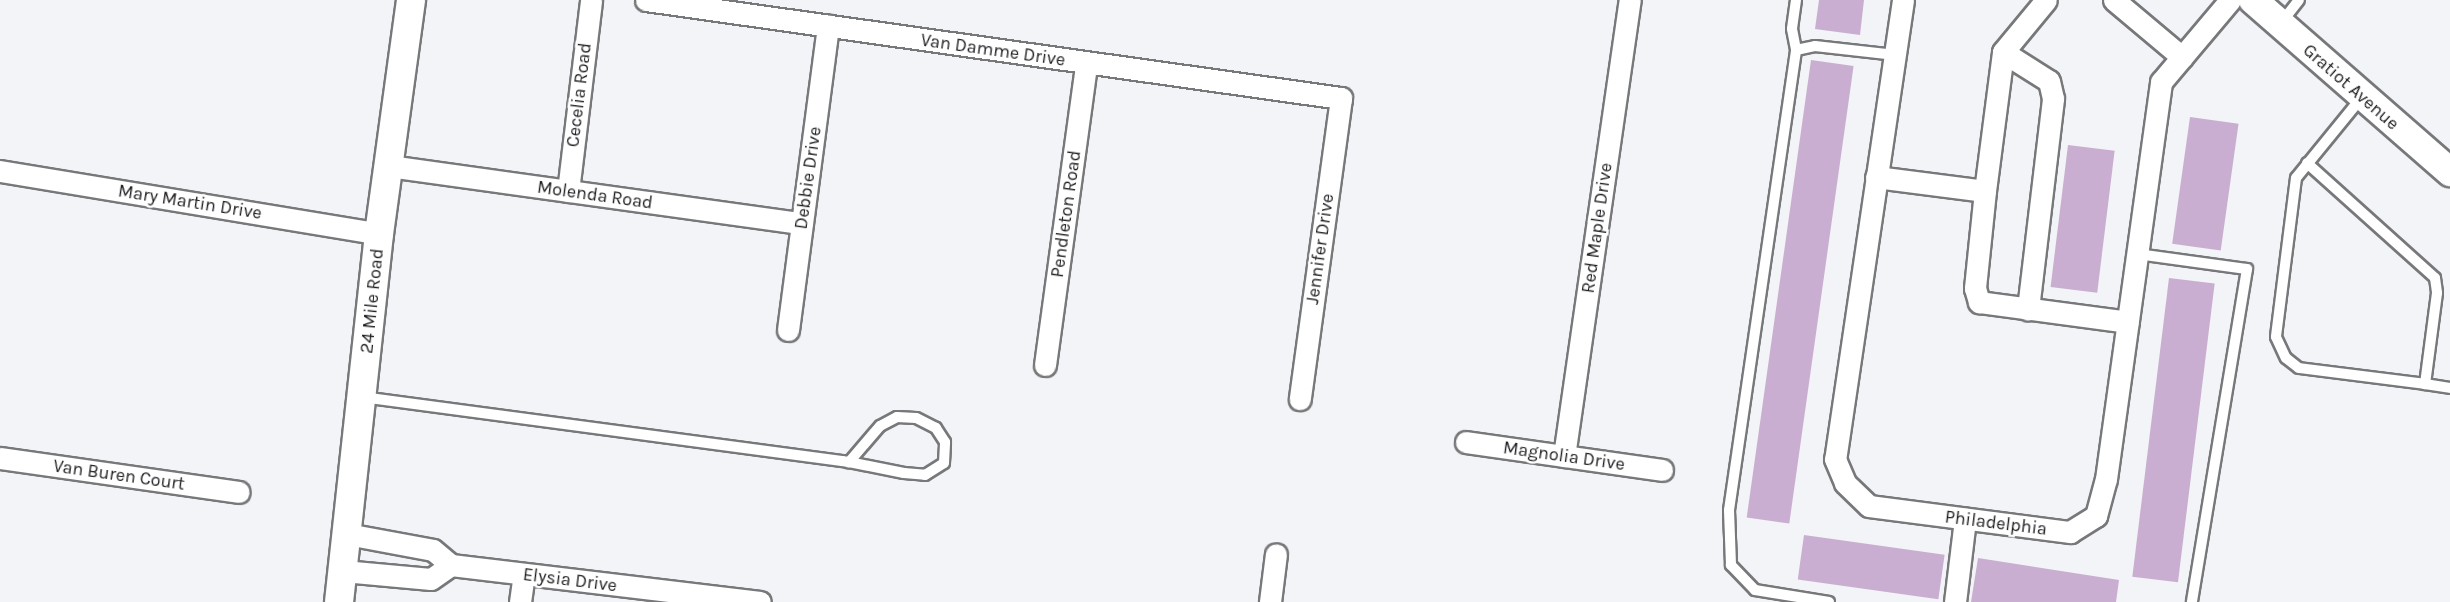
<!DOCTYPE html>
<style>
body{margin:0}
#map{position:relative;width:2450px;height:602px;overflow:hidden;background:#f3f4f7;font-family:Karla,sans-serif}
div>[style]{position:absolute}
.building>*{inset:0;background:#caaed1;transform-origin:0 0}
.roads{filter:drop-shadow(2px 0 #77787a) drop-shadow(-2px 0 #77787a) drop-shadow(0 2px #77787a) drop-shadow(0 -2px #77787a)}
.lane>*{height:10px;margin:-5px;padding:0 5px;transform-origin:5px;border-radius:5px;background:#fff}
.street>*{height:21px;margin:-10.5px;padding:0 10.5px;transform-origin:10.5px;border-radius:10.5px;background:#fff}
.secondary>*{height:28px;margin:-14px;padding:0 14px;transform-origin:14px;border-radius:14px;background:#fff}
span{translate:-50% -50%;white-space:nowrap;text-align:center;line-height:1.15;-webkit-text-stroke:5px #fff;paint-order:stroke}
.street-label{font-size:18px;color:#1d1e1f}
</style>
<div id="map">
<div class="building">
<div style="clip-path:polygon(1819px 0,1864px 0,1860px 35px,1815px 29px)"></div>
<div style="left:1811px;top:60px;width:43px;height:462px;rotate:8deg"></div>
<div style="left:2190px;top:117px;width:49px;height:128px;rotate:8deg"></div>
<div style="left:2068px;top:145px;width:47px;height:143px;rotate:7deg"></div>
<div style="left:2169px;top:278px;width:46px;height:301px;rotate:7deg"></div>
<div style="left:1804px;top:535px;width:142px;height:45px;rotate:8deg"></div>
<div style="clip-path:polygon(1978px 558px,2119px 580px,2116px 602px,1971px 602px)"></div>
</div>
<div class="roads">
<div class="lane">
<div style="left:1796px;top:0;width:29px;rotate:98deg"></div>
<div style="left:1792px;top:29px;width:21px;rotate:79deg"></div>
<div style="left:2281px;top:23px;width:29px;rotate:-52deg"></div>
<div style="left:2362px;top:97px;width:104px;rotate:129.2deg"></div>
<div style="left:2296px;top:178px;width:160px;rotate:97.2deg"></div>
<div style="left:2276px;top:337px;width:23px;rotate:65deg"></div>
<div style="left:2286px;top:358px;width:16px;rotate:38deg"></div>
<div style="left:2299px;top:368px;width:127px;rotate:7.2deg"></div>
<div style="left:2307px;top:163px;width:172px;rotate:41.9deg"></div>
<div style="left:2435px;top:278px;width:15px;rotate:82deg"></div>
<div style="left:2437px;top:293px;width:92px;rotate:97.5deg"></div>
<div style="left:2425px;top:384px;width:25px;rotate:9deg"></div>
<div style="left:2137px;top:254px;width:111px;rotate:7.8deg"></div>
<div style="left:2247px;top:269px;width:338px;rotate:99.4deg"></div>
<div style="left:362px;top:397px;width:484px;rotate:7.6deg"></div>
<div style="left:842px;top:461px;width:7px;rotate:8deg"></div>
<div style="left:849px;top:462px;width:56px;rotate:11.3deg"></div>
<div style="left:904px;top:473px;width:21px;rotate:5deg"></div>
<div style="left:925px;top:475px;width:22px;rotate:-32deg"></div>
<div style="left:944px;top:463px;width:21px;rotate:-87deg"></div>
<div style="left:945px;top:442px;width:17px;rotate:-123deg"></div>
<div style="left:936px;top:428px;width:22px;rotate:-153deg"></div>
<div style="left:916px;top:418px;width:19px;rotate:-177deg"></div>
<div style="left:897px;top:417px;width:19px;rotate:152deg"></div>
<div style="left:880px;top:426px;width:48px;rotate:130.7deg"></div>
<div style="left:1829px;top:602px;width:75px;rotate:-170.8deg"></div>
<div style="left:1755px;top:590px;width:35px;rotate:-134deg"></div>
<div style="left:1731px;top:565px;width:55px;rotate:-92.1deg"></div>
<div style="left:1729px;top:510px;width:465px;rotate:-81.7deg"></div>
<div style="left:1796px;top:50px;width:19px;rotate:-12deg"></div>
<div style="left:1815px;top:46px;width:81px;rotate:6.4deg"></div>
</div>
<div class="street">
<div style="left:646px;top:0;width:702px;rotate:8.03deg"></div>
<div style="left:1341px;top:98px;width:304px;rotate:97.8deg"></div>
<div style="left:1903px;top:0;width:464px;rotate:98.4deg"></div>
<div style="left:1835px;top:459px;width:26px;rotate:67deg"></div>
<div style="left:1845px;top:483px;width:33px;rotate:44deg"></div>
<div style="left:1869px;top:506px;width:203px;rotate:7.4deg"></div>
<div style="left:2070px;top:532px;width:31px;rotate:-32deg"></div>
<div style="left:2096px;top:516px;width:38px;rotate:-75deg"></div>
<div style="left:2106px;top:479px;width:401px;rotate:-82.1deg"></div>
<div style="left:2161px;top:82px;width:107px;rotate:-49.9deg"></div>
<div style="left:2114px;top:0;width:89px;rotate:40deg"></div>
<div style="left:2003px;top:52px;width:54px;rotate:32.2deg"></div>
<div style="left:2049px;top:81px;width:18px;rotate:77deg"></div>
<div style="left:2053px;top:99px;width:212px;rotate:96.8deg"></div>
<div style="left:389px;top:166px;width:417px;rotate:7.9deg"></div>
<div style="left:0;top:171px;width:384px;rotate:9.4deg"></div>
<div style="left:1876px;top:177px;width:110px;rotate:7.3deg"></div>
<div style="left:1985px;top:191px;width:98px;rotate:95.9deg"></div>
<div style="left:1975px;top:288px;width:15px;rotate:74deg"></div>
<div style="left:1979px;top:302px;width:150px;rotate:7.6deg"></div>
<div style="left:568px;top:191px;width:192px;rotate:-83.1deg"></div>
<div style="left:1985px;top:191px;width:140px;rotate:-82.6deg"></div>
<div style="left:2003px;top:52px;width:67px;rotate:-50.4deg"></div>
<div style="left:788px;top:330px;width:307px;rotate:-82.5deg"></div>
<div style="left:1045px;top:365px;width:304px;rotate:-82.2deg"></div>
<div style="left:1466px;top:442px;width:198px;rotate:8.1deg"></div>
<div style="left:1564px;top:456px;width:461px;rotate:-81.8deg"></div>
<div style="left:0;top:458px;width:241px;rotate:8.1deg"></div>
<div style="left:347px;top:534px;width:87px;rotate:10.5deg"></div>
<div style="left:433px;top:550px;width:23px;rotate:40deg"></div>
<div style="left:451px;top:565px;width:311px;rotate:6.8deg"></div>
<div style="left:343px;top:571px;width:88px;rotate:5.2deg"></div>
<div style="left:431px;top:579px;width:24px;rotate:-35deg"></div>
<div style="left:520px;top:602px;width:28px;rotate:-82deg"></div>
<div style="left:1270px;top:602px;width:48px;rotate:-82.9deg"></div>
<div style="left:1955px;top:602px;width:84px;rotate:-83.1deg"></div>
</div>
<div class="secondary">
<div style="left:2253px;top:0;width:262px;rotate:41.1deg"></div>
<div style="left:339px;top:602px;width:370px;rotate:-83.8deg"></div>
<div style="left:379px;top:234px;width:236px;rotate:-82.2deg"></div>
</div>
</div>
<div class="street-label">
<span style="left:993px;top:50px;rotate:8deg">Van Damme Drive</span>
<span style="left:2351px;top:87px;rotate:41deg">Gratiot Avenue</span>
<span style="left:579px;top:95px;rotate:-83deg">Cecelia Road</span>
<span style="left:808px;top:178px;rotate:-82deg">Debbie Drive</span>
<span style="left:595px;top:195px;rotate:8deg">Molenda Road</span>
<span style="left:190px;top:202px;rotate:9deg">Mary Martin Drive</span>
<span style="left:1066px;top:214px;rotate:-82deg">Pendleton Road</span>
<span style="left:1597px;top:228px;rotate:-82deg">Red Maple Drive</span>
<span style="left:1320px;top:249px;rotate:-82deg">Jennifer Drive</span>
<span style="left:372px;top:301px;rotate:-84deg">24 Mile Road</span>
<span style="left:1564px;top:456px;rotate:8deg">Magnolia Drive</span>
<span style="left:119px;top:475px;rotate:8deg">Van Buren Court</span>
<span style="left:1996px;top:523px;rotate:7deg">Philadelphia</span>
<span style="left:570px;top:580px;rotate:7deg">Elysia Drive</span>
</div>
</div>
